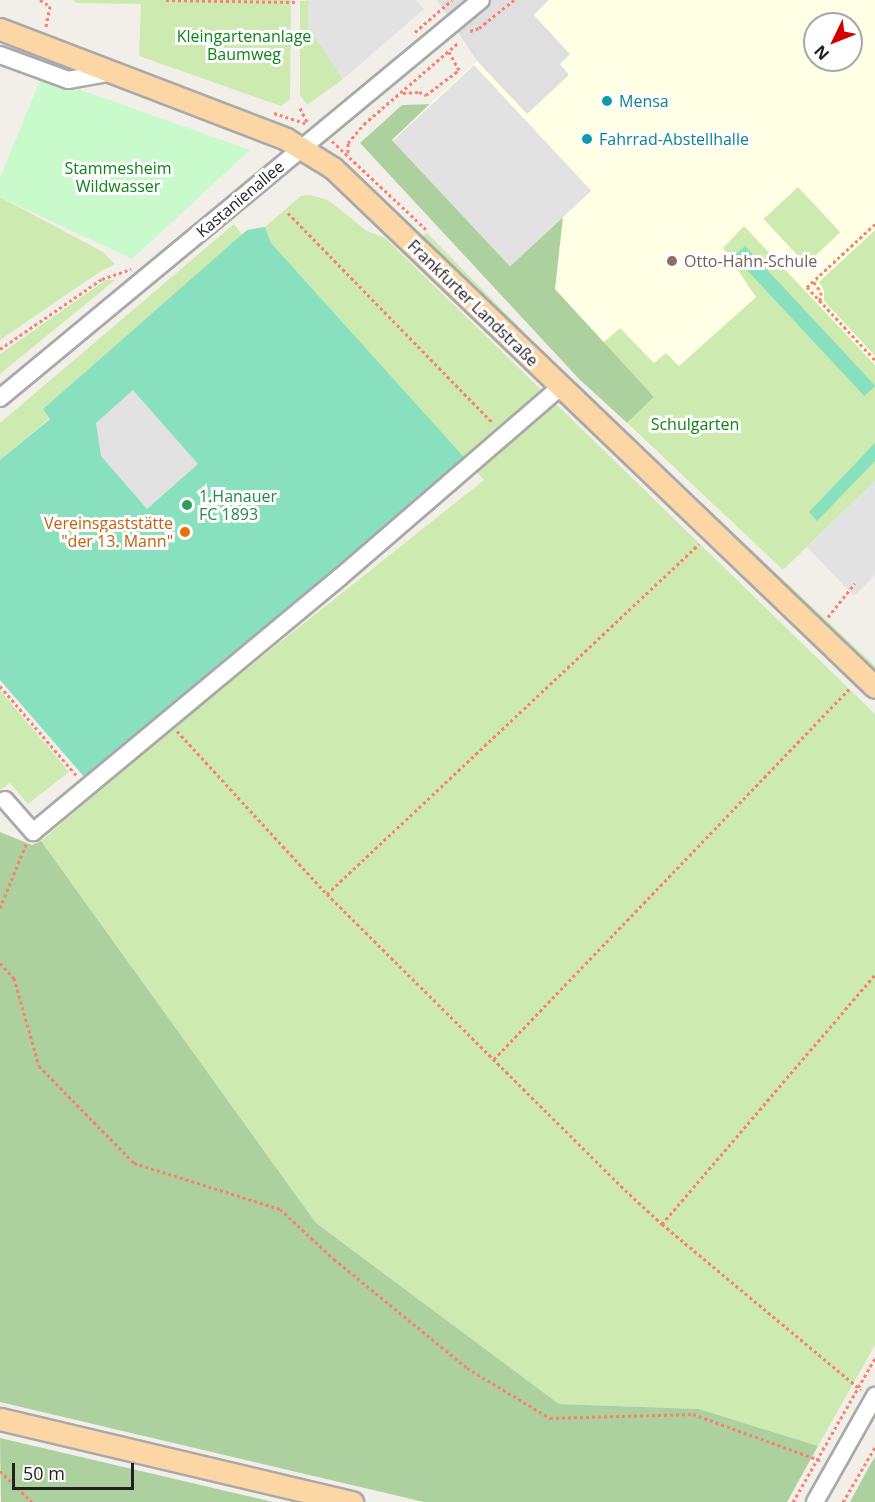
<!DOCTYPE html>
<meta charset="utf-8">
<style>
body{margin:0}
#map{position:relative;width:875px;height:1502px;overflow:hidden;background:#f2efe9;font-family:"Open Sans",sans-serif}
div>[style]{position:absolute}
.residential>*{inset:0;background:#e0dfdf}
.education>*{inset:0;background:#ffffe5}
.grass>*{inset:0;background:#cdebb0;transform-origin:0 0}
.forest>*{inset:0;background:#add19e}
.park>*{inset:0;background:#c8facc}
.pitch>*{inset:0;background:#88e0be;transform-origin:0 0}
.parking>*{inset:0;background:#e2e2e2;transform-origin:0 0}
.path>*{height:3px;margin-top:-1.5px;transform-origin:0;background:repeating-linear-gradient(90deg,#fa8072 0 3px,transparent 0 6px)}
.roads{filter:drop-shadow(2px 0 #a9a9a9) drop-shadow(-2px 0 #a9a9a9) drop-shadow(0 2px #a9a9a9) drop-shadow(0 -2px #a9a9a9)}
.minor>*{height:16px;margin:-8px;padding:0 8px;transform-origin:8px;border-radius:8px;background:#fff}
.major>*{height:21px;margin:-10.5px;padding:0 10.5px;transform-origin:10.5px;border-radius:10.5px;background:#fcd6a4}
.dots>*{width:16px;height:16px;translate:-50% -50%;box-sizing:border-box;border:3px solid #fff;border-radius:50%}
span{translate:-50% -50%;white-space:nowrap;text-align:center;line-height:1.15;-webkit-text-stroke:6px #fff;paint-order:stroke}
.park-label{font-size:16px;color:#0c8416}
.culture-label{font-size:16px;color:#0d838f}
.left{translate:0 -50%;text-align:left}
.street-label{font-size:16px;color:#222}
.education-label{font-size:16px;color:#785e54}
.leisure-label{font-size:16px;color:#27864d}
.food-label{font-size:16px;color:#c56008}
.right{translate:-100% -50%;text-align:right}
.north{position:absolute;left:803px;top:12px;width:60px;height:60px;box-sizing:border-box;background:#fff;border:2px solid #a7a7a7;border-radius:50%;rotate:227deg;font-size:16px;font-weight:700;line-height:24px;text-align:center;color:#222}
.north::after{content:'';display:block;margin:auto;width:21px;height:27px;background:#d40000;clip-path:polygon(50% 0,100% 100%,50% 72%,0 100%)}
.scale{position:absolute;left:12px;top:1463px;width:122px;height:27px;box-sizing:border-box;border:3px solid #222;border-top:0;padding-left:8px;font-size:18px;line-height:21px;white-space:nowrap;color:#222;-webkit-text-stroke:4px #fff;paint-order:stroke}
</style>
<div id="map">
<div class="residential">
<div style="clip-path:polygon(437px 0,549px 0,534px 15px,570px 54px,569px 75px,527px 115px,477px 61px)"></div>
</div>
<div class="education">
<div style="clip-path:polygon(evenodd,549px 0,875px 0,875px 481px,783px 570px,579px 379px,360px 143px,402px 105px,430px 104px,477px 61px,527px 114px,569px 75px,560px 64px,570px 54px,534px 15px,549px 0,815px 24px,851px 24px,851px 60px,815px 60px,815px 24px)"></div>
</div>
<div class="grass">
<div style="clip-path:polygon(73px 0,291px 0,290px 99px,281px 106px,139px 56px,141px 4px,76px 3px)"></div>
<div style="clip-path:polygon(312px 0,308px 3px,308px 26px,343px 79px,307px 105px,300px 95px,300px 1px)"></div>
<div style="left:798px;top:187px;width:62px;height:47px;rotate:47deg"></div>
<div style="clip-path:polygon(310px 195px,328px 200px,367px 231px,385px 238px,875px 714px,875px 1345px,818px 1446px,699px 1409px,559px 1404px,316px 1223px,41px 841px,166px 733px,484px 480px,271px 243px,265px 227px,301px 196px)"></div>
<div style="clip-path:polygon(0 197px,103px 252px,115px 264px,101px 271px,0 340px)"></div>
<div style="clip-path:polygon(234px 224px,242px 235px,43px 409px,50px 418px,0 460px,0 423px)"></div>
<div style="clip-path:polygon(744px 226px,875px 365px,875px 481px,783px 570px,627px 423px,654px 397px,603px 343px,620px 328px,654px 363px,666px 353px,679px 366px,756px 297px,723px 248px)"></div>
<div style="clip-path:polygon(875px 230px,875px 356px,824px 301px,824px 290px,819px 282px)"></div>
<div style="clip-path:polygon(427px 233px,571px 380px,875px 666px,875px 676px,564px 382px,423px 236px)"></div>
<div style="clip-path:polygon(106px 280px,115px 280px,0 374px,0 354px)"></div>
<div style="clip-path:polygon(0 690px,69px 772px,28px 804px,10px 783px,0 790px)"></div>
</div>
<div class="forest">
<div style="clip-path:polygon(430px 104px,392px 140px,510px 266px,563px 217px,555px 289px,654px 397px,627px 423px,579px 379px,360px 143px,402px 105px)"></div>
<div style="clip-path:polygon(0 832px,32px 845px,41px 841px,316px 1223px,559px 1404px,699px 1409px,818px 1446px,787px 1502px,424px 1502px,0 1402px)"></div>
<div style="clip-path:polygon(0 1438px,273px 1502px,1px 1502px)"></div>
<div style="clip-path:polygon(875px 1457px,875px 1502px,850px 1502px,870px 1465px)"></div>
</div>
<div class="park">
<div style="clip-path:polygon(42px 76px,250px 150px,132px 259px,0 197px,0 178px)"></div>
</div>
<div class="pitch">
<div style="clip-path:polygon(265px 227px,271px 243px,471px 465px,86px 779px,0 680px,0 460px,50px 419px,43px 409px,247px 230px)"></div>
<div style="left:745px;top:246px;width:191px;height:15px;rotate:47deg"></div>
<div style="clip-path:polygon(875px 443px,875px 461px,817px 521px,809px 512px)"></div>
</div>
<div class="parking">
<div style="clip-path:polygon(312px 0,416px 0,424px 9px,343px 79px,308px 26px,308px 3px)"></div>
<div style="left:474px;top:65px;width:172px;height:111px;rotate:47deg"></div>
<div style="clip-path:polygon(133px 390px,198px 464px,147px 509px,101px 456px,96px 423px)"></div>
<div style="clip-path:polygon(875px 481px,875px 575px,854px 596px,807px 547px)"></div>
</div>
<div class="path">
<div style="left:40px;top:0;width:12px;rotate:31deg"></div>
<div style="left:50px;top:6px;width:21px;rotate:101deg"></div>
<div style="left:166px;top:0;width:132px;rotate:0.9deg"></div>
<div style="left:470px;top:31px;width:9px;rotate:-18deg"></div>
<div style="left:479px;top:28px;width:45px;rotate:-38.7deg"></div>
<div style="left:415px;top:32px;width:49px;rotate:-40.9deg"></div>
<div style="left:403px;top:93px;width:16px;rotate:-4deg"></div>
<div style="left:419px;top:92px;width:8px;rotate:23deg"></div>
<div style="left:426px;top:95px;width:41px;rotate:-37.1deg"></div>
<div style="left:459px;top:70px;width:21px;rotate:-119deg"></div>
<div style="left:300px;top:108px;width:16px;rotate:63deg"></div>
<div style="left:274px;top:113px;width:35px;rotate:18deg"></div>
<div style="left:332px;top:141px;width:132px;rotate:43.2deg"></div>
<div style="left:348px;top:153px;width:10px;rotate:-90deg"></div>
<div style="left:348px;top:143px;width:25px;rotate:-50deg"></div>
<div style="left:364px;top:124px;width:125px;rotate:-40.8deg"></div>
<div style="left:288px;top:213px;width:293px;rotate:45.7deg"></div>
<div style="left:875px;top:224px;width:93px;rotate:137.2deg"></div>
<div style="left:807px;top:287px;width:100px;rotate:47deg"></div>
<div style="left:814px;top:282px;width:12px;rotate:55deg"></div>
<div style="left:821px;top:292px;width:9px;rotate:96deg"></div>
<div style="left:0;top:349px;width:124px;rotate:-34.5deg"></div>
<div style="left:102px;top:279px;width:31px;rotate:-19deg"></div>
<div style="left:828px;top:617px;width:43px;rotate:-51.5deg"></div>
<div style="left:0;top:686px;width:117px;rotate:49.5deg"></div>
<div style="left:177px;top:731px;width:222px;rotate:47.4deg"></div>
<div style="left:327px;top:894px;width:420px;rotate:44.8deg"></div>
<div style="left:625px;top:1190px;width:50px;rotate:42.6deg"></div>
<div style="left:662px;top:1224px;width:259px;rotate:39.8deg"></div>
<div style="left:327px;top:894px;width:511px;rotate:-43.25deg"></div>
<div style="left:0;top:908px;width:69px;rotate:-67.9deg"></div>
<div style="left:0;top:963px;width:21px;rotate:47deg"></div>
<div style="left:14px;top:978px;width:91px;rotate:74.1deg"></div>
<div style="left:39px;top:1066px;width:136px;rotate:45.6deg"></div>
<div style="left:134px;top:1163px;width:153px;rotate:17.5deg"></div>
<div style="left:280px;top:1209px;width:74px;rotate:42.8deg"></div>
<div style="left:334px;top:1259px;width:172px;rotate:39.3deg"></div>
<div style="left:467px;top:1368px;width:97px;rotate:31.1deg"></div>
<div style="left:550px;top:1418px;width:143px;rotate:-1.6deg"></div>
<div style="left:693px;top:1414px;width:137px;rotate:20deg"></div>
<div style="left:494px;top:1059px;width:514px;rotate:-46.18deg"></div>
<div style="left:662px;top:1224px;width:328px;rotate:-49.5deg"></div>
<div style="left:0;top:1471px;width:45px;rotate:44.1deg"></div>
<div style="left:793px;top:1502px;width:166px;rotate:-60.3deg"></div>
<div style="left:843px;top:1502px;width:64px;rotate:-59.8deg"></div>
</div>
<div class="roads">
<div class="minor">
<div style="left:0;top:55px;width:72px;rotate:20.2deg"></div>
<div style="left:68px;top:80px;width:47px;rotate:-9.9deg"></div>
<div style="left:0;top:398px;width:624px;rotate:-39.61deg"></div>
<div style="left:5px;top:800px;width:43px;rotate:48.8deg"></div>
<div style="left:33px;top:832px;width:398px;rotate:-39.7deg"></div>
<div style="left:339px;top:578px;width:292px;rotate:-40.8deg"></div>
<div style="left:815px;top:1502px;width:122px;rotate:-60.5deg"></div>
</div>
<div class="major">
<div style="left:0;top:29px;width:306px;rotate:21deg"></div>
<div style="left:286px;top:139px;width:55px;rotate:31.7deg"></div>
<div style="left:333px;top:168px;width:750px;rotate:43.76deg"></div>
<div style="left:0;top:1419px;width:362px;rotate:13.3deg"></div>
</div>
</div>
<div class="dots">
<div style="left:607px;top:101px;background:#0f9aa8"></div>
<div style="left:587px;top:139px;background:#0f9aa8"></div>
<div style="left:672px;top:261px;background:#8d6e63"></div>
<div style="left:187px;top:505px;background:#2e9e5b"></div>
<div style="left:185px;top:532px;background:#e8710a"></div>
</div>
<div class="park-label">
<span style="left:244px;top:45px">Kleingartenanlage<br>Baumweg</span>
<span style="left:118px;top:177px">Stammesheim<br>Wildwasser</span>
<span style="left:695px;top:424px">Schulgarten</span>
</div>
<div class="culture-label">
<span class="left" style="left:619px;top:101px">Mensa</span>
<span class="left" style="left:599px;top:139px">Fahrrad-Abstellhalle</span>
</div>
<div class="street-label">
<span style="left:240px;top:199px;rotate:-40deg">Kastanienallee</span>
<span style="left:473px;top:303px;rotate:44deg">Frankfurter Landstraße</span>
</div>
<div class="education-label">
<span class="left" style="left:684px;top:261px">Otto-Hahn-Schule</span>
</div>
<div class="leisure-label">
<span class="left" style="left:199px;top:505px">1.Hanauer<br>FC 1893</span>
</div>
<div class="food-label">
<span class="right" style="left:173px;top:532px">Vereinsgaststätte<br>"der 13. Mann"</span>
</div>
<div class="north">N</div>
<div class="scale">50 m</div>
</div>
